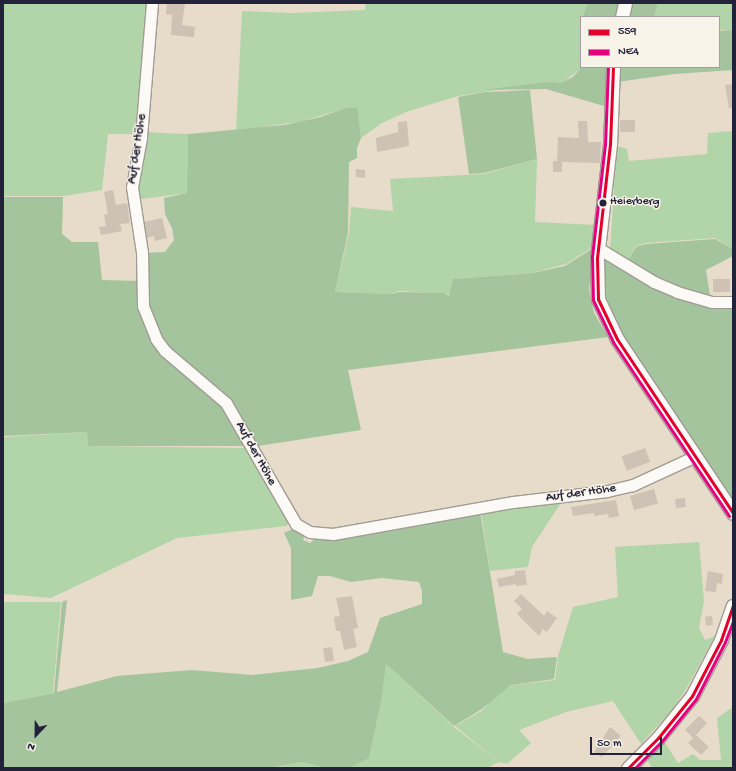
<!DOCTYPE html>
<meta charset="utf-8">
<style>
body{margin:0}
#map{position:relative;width:736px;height:771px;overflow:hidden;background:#e7dbca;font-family:"Gochi Hand",sans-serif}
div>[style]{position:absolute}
.green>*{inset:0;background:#b1d5a9}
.forest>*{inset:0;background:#a3c49d}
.building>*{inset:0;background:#cec2b4;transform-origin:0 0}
.roads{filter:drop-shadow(1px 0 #a19b94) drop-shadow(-1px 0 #a19b94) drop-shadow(0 1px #a19b94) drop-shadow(0 -1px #a19b94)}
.minor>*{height:11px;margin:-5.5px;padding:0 5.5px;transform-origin:5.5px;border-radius:5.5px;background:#fbfaf7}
.tertiary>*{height:13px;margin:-6.5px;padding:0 6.5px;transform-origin:6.5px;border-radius:6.5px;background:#fbfaf7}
.bus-1>*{height:3px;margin:-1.5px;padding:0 1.5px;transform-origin:1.5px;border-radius:1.5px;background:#e4002b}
.bus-2>*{height:3px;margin:-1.5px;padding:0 1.5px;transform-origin:1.5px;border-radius:1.5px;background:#e5007d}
.dots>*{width:11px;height:11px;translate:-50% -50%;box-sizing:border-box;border:2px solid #f7f3e8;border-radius:50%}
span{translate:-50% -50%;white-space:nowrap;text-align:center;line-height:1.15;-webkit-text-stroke:3px #f7f3e8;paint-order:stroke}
.bus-label{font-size:12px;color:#22223b}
.left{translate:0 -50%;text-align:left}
.street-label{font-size:13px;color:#22223b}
.frame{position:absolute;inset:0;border:4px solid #22223b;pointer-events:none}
.legend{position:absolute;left:580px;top:16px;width:140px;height:52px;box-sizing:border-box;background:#f7f3e8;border:1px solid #a29fa3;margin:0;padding:5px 7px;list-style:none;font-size:12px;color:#22223b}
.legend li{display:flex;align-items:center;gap:8px;height:20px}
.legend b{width:20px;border:1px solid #a29fa3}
.north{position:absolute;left:16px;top:715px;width:40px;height:40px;-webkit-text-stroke:3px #f7f3e8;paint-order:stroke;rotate:202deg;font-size:11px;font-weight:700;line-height:16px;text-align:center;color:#22223b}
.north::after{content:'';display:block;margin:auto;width:14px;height:18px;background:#22223b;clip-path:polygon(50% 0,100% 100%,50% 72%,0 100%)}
.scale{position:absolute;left:590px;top:737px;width:72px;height:18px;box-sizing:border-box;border:2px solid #22223b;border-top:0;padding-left:5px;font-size:12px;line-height:14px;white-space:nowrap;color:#22223b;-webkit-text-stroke:3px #f7f3e8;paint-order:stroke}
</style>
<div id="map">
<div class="green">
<div style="clip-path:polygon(3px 3px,150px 3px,139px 134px,108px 134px,102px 190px,64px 196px,3px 196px)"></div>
<div style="clip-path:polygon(366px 3px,588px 3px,580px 21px,580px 69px,561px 84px,546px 82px,458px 96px,406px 112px,382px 123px,361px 138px,356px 108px,347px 108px,303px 121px,236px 131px,242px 11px,291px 13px,365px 10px)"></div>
<div style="clip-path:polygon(658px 3px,733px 3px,733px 30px,719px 30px,719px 17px,654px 17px)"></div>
<div style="clip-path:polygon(733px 131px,733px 249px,715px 238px,645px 243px,635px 247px,628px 260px,610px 250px,614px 191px,612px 176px,614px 145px,627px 149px,629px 161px,707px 154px,708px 133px)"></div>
<div style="clip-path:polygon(144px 132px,188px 134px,187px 193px,135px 200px)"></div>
<div style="clip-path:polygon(537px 159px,535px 222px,596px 225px,593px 247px,566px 264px,532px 273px,453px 279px,450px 295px,419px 292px,399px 291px,391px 294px,335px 292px,349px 233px,351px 207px,393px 211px,390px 179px,484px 174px)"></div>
<div style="clip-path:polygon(87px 432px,88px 446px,249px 448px,290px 522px,286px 526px,177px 538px,51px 598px,3px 594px,3px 437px)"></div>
<div style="clip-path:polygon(563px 500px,532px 547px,528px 567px,490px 571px,481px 511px)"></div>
<div style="clip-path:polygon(699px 542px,704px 601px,699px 628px,705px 640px,715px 636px,685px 691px,672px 710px,641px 744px,613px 701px,566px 712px,519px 730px,531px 743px,507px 764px,499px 762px,455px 726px,483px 710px,493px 698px,512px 685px,555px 680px,558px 656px,573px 607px,618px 597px,615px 547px)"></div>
<div style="clip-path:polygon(3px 602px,61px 602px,53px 693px,3px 703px)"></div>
<div style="clip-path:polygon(386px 664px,454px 727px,499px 762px,487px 768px,349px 768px,369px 757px,382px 697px)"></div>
<div style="clip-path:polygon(733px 707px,733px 768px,652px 768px,647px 759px,664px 741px,678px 763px,693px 754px,700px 760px,721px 760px,717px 718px)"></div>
<div style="clip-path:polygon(302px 762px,324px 768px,274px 768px)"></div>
</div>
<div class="forest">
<div style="clip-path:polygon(588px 3px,621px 3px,618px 17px,582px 17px)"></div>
<div style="clip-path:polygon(633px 3px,658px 3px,654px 17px,629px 17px)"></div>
<div style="clip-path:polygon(581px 18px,581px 67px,609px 67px,604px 106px,546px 89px,483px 90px,546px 82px,561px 83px,573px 77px,580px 69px)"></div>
<div style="clip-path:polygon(733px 30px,733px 70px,674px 74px,617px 82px,619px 67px,719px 67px,719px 31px)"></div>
<div style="clip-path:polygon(530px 90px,537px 159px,484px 173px,469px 174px,458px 97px,485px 92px)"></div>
<div style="clip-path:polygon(346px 108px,357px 108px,361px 138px,357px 148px,357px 158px,349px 162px,348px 233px,335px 292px,392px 294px,399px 292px,443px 293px,449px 296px,453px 279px,533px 273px,565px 266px,593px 248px,589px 290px,594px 313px,608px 337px,348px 370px,361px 430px,258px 446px,227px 401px,169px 350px,159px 336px,146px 306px,144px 253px,165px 252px,174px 240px,172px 228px,165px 214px,164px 198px,187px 193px,188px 134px,284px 125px,321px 117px)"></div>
<div style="clip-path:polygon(3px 197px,63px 197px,62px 234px,72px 242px,98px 242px,102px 280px,141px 281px,146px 326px,223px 405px,249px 446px,88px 446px,87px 432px,3px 436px)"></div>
<div style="clip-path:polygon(715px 239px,733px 249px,733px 256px,706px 270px,711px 302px,677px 291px,628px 260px,636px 247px,646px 244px)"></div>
<div style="clip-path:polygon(609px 259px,654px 283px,733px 304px,733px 502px,608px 312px,602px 274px,605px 261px)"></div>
<div style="clip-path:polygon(480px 511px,503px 652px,528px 659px,557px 657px,554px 679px,511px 685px,482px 709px,454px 726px,386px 664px,382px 697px,369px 758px,349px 768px,325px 768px,302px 762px,271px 768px,3px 768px,3px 703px,54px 693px,62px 602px,67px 600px,57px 692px,117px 676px,192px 670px,252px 675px,318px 668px,348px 661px,368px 652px,380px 618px,422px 604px,422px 591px,419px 582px,382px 578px,351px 582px,330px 576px,318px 576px,312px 596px,291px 600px,291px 548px,284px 533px,296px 527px,305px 534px,303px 540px,310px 543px,318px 537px,387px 531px)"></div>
</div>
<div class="building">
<div style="clip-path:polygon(167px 3px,185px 3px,182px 25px,195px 27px,194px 37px,171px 35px,172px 15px,166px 14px)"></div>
<div style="clip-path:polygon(733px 84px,733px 108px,729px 108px,725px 85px)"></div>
<div style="left:620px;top:120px;width:15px;height:12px"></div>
<div style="clip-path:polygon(407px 121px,409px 146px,377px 152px,376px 138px,398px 132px,398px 122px)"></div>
<div style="clip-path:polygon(578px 121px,587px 121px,588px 142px,601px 142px,600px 163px,562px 162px,562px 172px,553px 172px,553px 161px,557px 161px,558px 137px,579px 138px)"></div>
<div style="clip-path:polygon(356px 169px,365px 170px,365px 178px,356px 177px)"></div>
<div style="clip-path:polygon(113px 190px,116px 205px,127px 203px,130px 223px,120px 224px,122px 231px,101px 235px,99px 227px,106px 226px,104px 215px,108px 214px,104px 192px)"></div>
<div style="clip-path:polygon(162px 218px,167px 238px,155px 241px,154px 236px,147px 238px,144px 222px)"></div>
<div style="left:730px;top:279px;width:13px;height:17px;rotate:90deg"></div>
<div style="left:645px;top:448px;width:15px;height:25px;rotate:70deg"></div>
<div style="left:654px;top:489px;width:15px;height:25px;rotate:74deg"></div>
<div style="left:685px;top:498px;width:9px;height:10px;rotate:84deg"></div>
<div style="clip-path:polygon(616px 500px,619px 516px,609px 518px,608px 514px,594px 516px,594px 513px,573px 516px,571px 507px)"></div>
<div style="clip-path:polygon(525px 570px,527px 585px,516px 586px,516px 584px,499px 587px,497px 579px,515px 575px,515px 571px)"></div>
<div style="clip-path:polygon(708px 571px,723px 574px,722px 584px,717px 583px,716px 592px,705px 591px)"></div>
<div style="clip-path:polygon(521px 594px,544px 616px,547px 611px,557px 618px,547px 632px,543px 629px,539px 636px,520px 617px,517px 613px,522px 609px,514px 601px)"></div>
<div style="clip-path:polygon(352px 596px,358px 628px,353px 629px,357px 647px,344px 650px,340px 631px,336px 631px,334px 617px,340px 616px,336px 598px)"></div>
<div style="left:712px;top:616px;width:9px;height:7px;rotate:84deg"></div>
<div style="left:332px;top:647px;width:14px;height:9px;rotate:82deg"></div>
<div style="clip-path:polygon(699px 716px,707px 723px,696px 735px,709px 747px,701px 755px,688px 743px,693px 738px,685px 730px)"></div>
<div style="clip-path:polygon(610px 727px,621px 736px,602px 757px,594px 752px)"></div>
</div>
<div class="roads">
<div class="minor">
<div style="left:152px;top:3px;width:135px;rotate:94.7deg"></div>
<div style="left:141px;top:138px;width:50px;rotate:100.4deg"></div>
<div style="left:132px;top:187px;width:66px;rotate:81.3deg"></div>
<div style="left:142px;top:252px;width:54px;rotate:88.9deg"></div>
<div style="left:143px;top:306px;width:35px;rotate:68deg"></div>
<div style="left:156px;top:339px;width:15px;rotate:53deg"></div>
<div style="left:165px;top:351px;width:80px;rotate:40.4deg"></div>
<div style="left:226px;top:403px;width:140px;rotate:60deg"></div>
<div style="left:296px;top:524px;width:16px;rotate:30deg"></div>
<div style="left:310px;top:532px;width:23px;rotate:5deg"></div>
<div style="left:333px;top:534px;width:183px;rotate:-10.1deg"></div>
<div style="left:513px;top:502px;width:95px;rotate:-6.7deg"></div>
<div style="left:607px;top:491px;width:27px;rotate:-13deg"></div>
<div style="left:633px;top:485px;width:69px;rotate:-24.7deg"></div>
<div style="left:598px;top:248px;width:66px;rotate:31.3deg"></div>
<div style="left:654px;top:282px;width:25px;rotate:23deg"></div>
<div style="left:677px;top:292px;width:36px;rotate:16deg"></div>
<div style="left:712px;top:302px;width:21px"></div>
</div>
<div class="tertiary">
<div style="left:622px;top:17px;width:14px;rotate:-78deg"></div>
<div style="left:613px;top:67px;width:77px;rotate:92.2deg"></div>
<div style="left:610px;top:144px;width:115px;rotate:96.5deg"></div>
<div style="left:597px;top:258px;width:41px;rotate:88.6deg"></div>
<div style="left:598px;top:299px;width:44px;rotate:64.6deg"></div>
<div style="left:617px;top:339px;width:209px;rotate:56.3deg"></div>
<div style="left:628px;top:768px;width:42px;rotate:-45deg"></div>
<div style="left:658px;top:738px;width:54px;rotate:-51deg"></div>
<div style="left:692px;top:696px;width:63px;rotate:-62.6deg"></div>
<div style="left:721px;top:640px;width:36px;rotate:-71deg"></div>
</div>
</div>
<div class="bus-1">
<div style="left:613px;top:67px;width:77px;rotate:92.2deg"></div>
<div style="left:610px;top:144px;width:115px;rotate:96.5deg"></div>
<div style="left:597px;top:258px;width:41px;rotate:88.6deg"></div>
<div style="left:598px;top:299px;width:44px;rotate:64.6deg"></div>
<div style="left:617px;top:339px;width:209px;rotate:56.3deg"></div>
<div style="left:628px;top:768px;width:42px;rotate:-45deg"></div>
<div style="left:658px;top:738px;width:54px;rotate:-51deg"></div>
<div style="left:692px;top:696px;width:63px;rotate:-62.6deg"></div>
<div style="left:721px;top:640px;width:36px;rotate:-71deg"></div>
</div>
<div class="bus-2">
<div style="left:608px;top:67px;width:77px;rotate:92.2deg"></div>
<div style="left:605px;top:144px;width:114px;rotate:96.6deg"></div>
<div style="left:592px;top:257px;width:43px;rotate:88.7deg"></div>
<div style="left:593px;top:300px;width:47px;rotate:64.5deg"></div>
<div style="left:613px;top:342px;width:209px;rotate:56.3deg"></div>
<div style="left:635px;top:768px;width:38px;rotate:-45deg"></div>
<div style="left:662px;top:741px;width:54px;rotate:-51deg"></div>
<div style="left:696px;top:699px;width:64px;rotate:-63deg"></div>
<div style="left:725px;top:642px;width:22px;rotate:-69deg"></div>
</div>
<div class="dots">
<div style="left:603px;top:203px;background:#22223b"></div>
</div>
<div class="bus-label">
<span class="left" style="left:610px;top:203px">Heierberg</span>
</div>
<div class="street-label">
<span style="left:138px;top:149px;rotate:-82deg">Auf der Höhe</span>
<span style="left:255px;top:454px;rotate:61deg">Auf der Höhe</span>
<span style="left:581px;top:494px;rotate:-8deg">Auf der Höhe</span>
</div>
<div class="frame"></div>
<ul class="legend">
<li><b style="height:5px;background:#e4002b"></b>559</li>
<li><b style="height:5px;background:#e5007d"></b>NE4</li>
</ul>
<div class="north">N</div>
<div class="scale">50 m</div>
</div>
